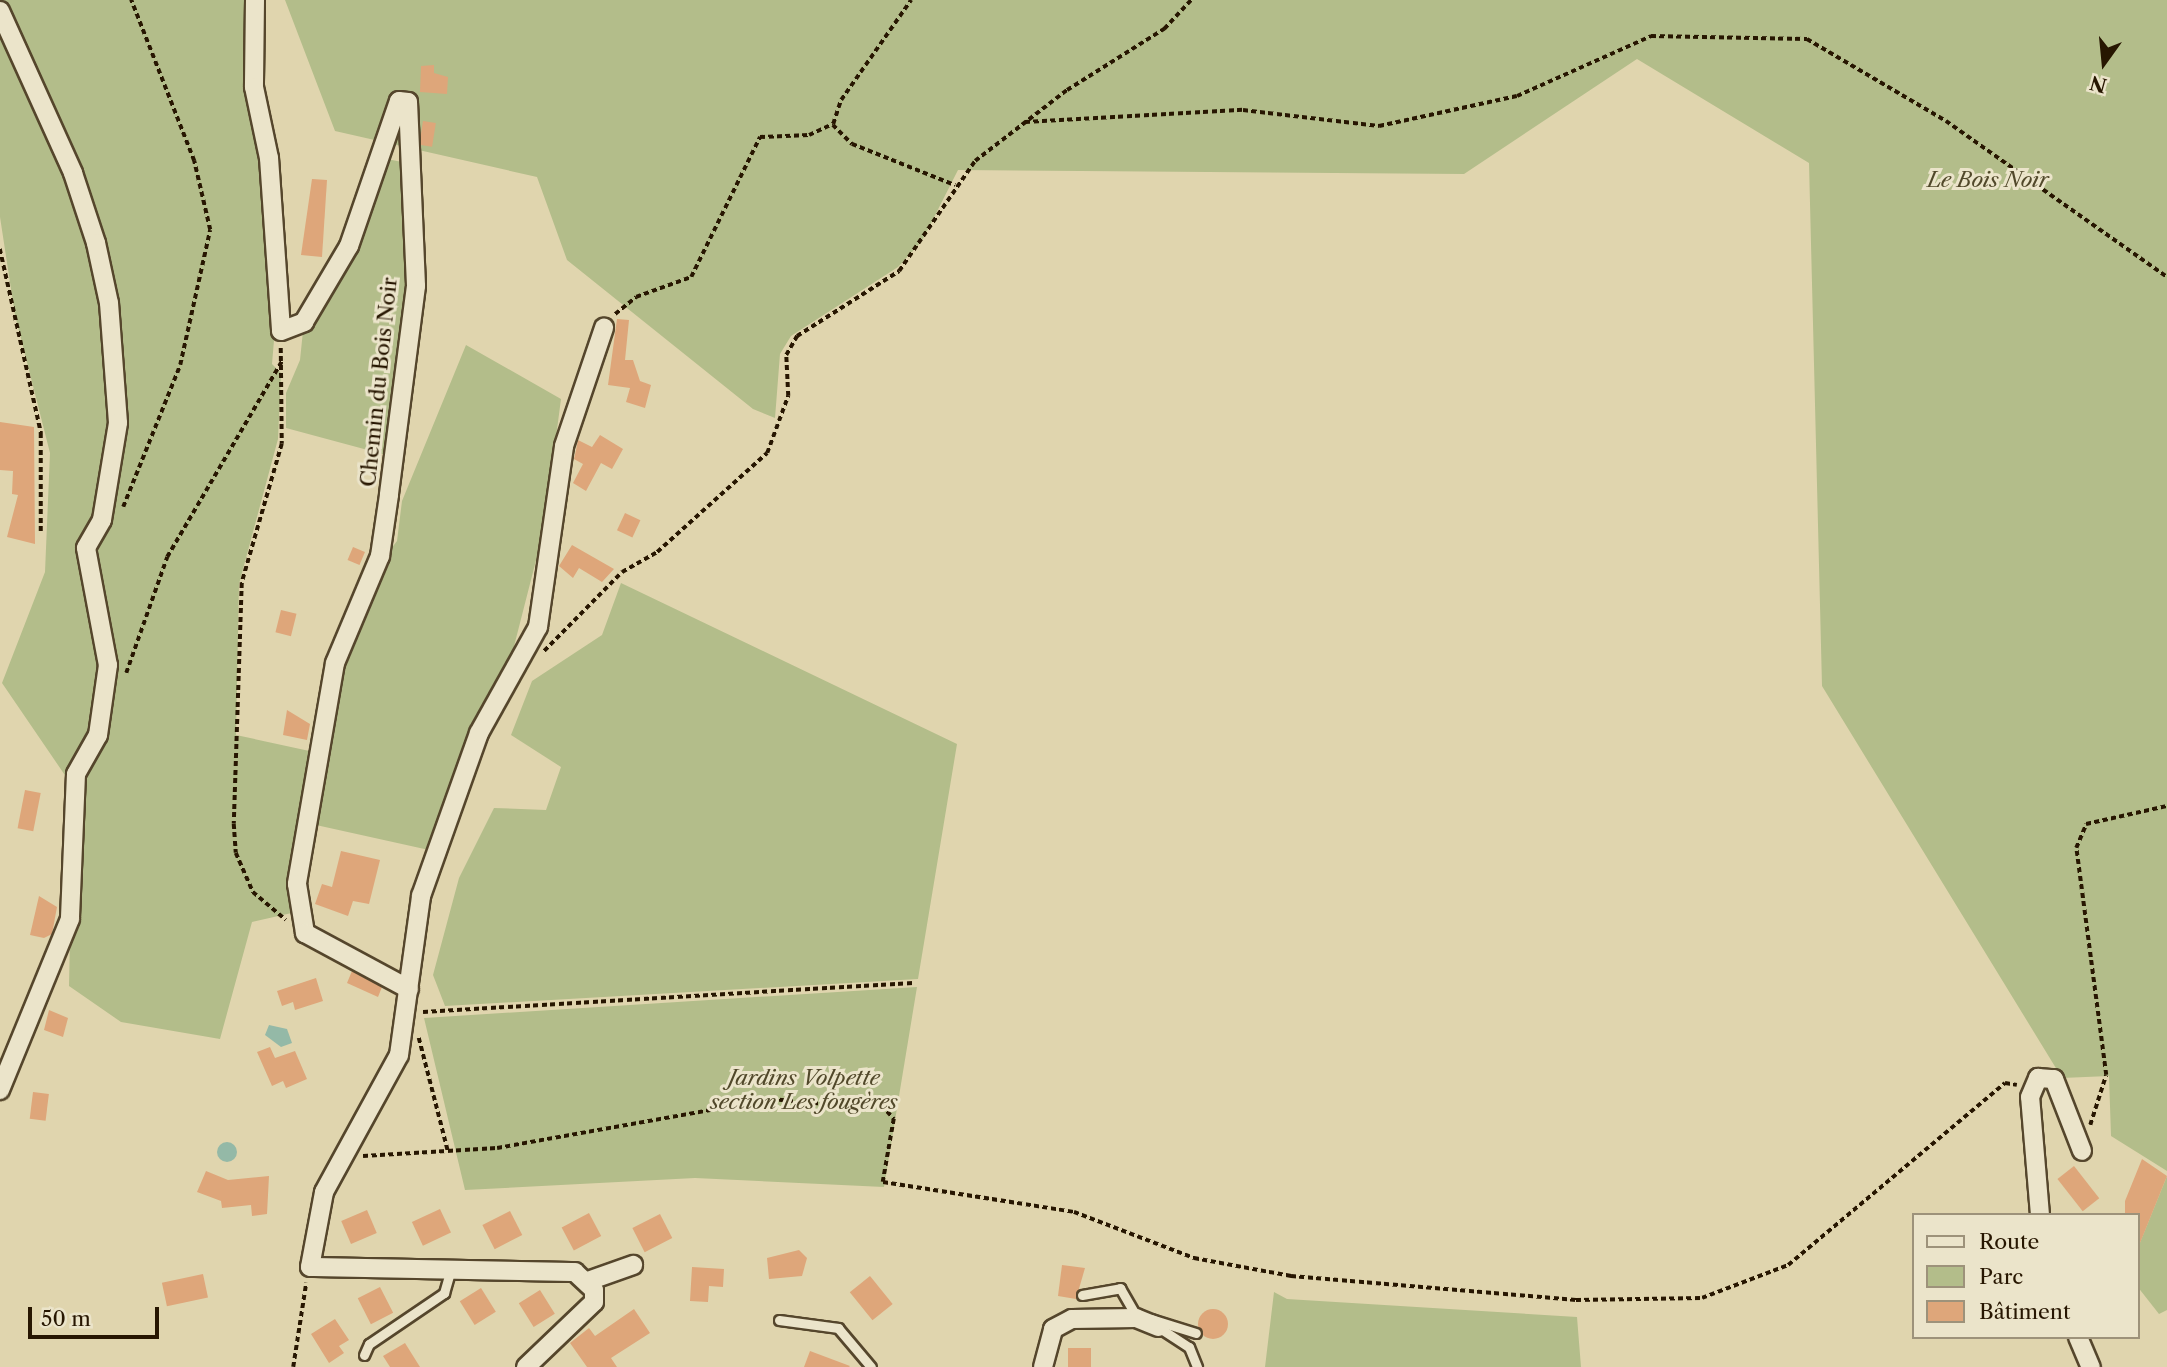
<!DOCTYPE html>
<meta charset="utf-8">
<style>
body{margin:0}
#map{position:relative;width:2167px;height:1367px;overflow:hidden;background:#e0d5ae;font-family:"Libre Caslon Text",serif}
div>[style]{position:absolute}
.green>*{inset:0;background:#b3bd8a}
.water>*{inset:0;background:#94b9a7}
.round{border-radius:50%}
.building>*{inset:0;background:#dea67a;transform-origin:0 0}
.path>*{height:3.5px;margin-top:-1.75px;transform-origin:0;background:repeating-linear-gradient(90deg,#271601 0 5px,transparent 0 8.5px)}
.roads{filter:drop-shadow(2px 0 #55462c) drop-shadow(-2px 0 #55462c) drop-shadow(0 2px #55462c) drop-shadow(0 -2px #55462c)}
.service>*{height:9px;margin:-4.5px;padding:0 4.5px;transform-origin:4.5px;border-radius:4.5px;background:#ebe4ca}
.minor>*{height:18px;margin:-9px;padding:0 9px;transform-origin:9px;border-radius:9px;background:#ebe4ca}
span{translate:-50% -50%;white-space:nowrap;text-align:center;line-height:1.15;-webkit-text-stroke:6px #ebe4ca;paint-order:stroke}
.park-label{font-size:21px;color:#51482a;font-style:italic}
.street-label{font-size:21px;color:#271601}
.legend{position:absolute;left:1912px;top:1213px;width:228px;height:126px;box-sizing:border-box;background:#ebe4ca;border:2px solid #9d927a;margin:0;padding:9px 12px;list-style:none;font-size:21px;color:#271601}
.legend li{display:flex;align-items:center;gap:14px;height:35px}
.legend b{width:35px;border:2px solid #9d927a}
.north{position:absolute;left:2069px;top:28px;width:70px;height:70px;-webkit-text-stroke:5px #ebe4ca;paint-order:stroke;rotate:195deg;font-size:19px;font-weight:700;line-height:28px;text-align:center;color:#271601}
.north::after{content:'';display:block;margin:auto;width:24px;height:32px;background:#271601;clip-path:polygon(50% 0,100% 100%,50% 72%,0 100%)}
.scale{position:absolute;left:28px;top:1307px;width:131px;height:32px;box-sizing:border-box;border:4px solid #271601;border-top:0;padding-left:9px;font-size:21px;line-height:24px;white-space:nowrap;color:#271601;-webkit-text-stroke:5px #ebe4ca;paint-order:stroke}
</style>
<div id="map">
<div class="green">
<div style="clip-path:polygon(0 0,252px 0,277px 305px,272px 364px,281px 373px,278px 439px,239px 584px,236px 735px,314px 752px,296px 912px,252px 922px,220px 1039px,121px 1022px,69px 986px,73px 787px,2px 683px,45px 572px,50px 453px,15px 315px,0 217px)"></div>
<div style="clip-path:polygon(285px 0,2167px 0,2167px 1171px,2111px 1136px,2109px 1076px,2062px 1078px,1822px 686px,1809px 163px,1637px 59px,1464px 174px,958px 170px,922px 241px,898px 267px,791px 336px,780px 354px,775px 418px,753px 409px,567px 260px,537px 177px,335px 131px)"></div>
<div style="clip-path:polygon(387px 159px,407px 163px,413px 285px,390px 456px,286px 428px,286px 393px,300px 360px,303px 331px)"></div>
<div style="clip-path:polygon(466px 345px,561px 399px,544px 529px,510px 662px,457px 764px,429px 850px,307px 823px,345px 652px,383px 559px,397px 541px,402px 501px)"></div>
<div style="clip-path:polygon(621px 583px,957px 744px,918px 979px,445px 1006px,433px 975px,459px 878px,494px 808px,546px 810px,561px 767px,511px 735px,532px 681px,602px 635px)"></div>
<div style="clip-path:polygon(917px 987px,884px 1187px,695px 1178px,465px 1190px,424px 1018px)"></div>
<div style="clip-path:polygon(2167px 1176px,2167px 1310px,2159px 1314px,2137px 1286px,2137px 1250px)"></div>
<div style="clip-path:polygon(1274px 1292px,1287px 1299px,1577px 1317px,1581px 1367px,1265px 1367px)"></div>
</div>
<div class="water">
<div style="clip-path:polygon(269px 1025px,287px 1029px,292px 1043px,281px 1047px,265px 1035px)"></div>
<div class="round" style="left:217px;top:1142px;width:20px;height:20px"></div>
</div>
<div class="building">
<div style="clip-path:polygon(434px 65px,434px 73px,448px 77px,447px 94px,420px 92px,421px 66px)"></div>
<div style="left:423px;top:121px;width:13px;height:24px;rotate:9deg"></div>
<div style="clip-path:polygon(312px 179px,327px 180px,322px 257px,301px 255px)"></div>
<div style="clip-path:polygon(617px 319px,629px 320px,625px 360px,633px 360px,640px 381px,651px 385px,645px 408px,626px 402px,630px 388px,608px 385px)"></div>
<div style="clip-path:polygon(0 422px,34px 427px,35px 544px,7px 537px,18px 495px,12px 494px,13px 471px,0 470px)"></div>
<div style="clip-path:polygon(600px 435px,623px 449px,612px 469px,601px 463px,586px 491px,573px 483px,583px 464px,574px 459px,576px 450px,578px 440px,592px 447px)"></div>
<div style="left:625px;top:513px;width:17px;height:19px;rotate:25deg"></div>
<div style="clip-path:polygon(572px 545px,614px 569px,602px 582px,579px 568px,573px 578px,559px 566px)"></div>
<div style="left:353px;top:547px;width:13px;height:14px;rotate:23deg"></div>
<div style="left:281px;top:610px;width:16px;height:23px;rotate:14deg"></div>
<div style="clip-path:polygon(287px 710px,310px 724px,307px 740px,283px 735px)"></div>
<div style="left:25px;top:790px;width:16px;height:39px;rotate:11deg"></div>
<div style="clip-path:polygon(341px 851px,380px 860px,369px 904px,353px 901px,348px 916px,315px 904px,322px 884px,332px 887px)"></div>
<div style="clip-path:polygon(39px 896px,57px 907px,52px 934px,44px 938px,30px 935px)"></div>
<div style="clip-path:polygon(352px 971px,382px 987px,378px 997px,347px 983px)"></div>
<div style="clip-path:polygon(316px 978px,323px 1001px,295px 1010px,293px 1002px,282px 1006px,277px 991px)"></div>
<div style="clip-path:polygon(49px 1010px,68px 1018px,63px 1037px,44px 1030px)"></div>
<div style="clip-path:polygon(270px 1047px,275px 1058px,295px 1051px,307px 1079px,286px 1088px,283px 1081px,272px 1086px,257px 1052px)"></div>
<div style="left:33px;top:1092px;width:16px;height:27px;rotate:7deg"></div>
<div style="clip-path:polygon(2142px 1159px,2167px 1176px,2138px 1248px,2137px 1215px,2125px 1215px,2125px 1201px)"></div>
<div style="left:2074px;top:1166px;width:41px;height:21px;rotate:52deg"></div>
<div style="clip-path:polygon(206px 1171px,228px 1180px,269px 1176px,267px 1214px,252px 1216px,251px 1205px,222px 1208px,221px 1201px,197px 1192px)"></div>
<div style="left:440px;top:1209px;width:26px;height:31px;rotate:65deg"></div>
<div style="left:367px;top:1210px;width:25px;height:28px;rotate:67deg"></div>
<div style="left:510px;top:1211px;width:27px;height:31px;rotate:63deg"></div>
<div style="left:589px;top:1213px;width:26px;height:31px;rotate:62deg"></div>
<div style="left:660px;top:1214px;width:27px;height:31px;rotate:63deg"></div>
<div style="clip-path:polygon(799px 1250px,807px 1258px,802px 1276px,769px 1279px,767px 1258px)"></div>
<div style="clip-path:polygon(1062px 1265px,1085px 1268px,1076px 1299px,1058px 1296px)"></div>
<div style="clip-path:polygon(692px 1267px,724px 1269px,723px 1287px,709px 1286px,708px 1302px,690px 1301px)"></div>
<div style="left:203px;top:1274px;width:24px;height:42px;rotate:78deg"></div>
<div style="left:870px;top:1276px;width:36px;height:26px;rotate:51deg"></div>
<div style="left:380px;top:1287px;width:29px;height:25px;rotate:63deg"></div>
<div style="left:481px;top:1288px;width:28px;height:25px;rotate:58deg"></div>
<div style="left:540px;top:1290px;width:28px;height:25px;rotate:58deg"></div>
<div class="round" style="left:1198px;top:1309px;width:30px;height:30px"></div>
<div style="clip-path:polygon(634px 1309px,650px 1333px,611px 1358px,617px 1367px,587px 1367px,570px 1343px,589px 1328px,595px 1336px)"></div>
<div style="clip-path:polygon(335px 1319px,349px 1340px,339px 1346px,344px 1353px,329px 1363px,311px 1334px)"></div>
<div style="clip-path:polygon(405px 1343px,420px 1367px,390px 1367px,383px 1356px)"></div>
<div style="left:1091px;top:1348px;width:19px;height:23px;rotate:90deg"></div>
<div style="clip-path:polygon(810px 1351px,850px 1366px,849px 1367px,804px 1367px)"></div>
</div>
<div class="path">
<div style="left:1025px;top:122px;width:218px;rotate:-3.2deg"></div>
<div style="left:1243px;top:110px;width:137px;rotate:6.7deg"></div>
<div style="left:1379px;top:126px;width:141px;rotate:-12.3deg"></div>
<div style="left:1517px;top:96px;width:147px;rotate:-24.1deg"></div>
<div style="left:1651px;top:36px;width:156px;rotate:1.1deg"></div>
<div style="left:1807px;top:39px;width:161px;rotate:30.5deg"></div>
<div style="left:1946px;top:121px;width:271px;rotate:35.2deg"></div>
<div style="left:833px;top:125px;width:27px;rotate:45deg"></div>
<div style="left:852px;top:144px;width:111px;rotate:21.7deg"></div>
<div style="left:0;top:249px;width:189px;rotate:77.4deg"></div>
<div style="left:41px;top:433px;width:101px;rotate:90deg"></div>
<div style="left:615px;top:314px;width:27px;rotate:-39deg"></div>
<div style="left:636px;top:297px;width:59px;rotate:-20deg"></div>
<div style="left:691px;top:277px;width:156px;rotate:-63.8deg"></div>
<div style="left:760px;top:137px;width:49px;rotate:-2.3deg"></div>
<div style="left:809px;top:135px;width:26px;rotate:-25deg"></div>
<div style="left:833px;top:124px;width:25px;rotate:-72deg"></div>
<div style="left:841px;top:100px;width:122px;rotate:-55deg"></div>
<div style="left:281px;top:348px;width:96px;rotate:89.4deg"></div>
<div style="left:282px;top:444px;width:145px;rotate:106.1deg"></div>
<div style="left:242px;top:583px;width:241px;rotate:91.9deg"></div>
<div style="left:234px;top:824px;width:29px;rotate:86deg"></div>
<div style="left:236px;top:853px;width:43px;rotate:66.4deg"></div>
<div style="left:253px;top:892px;width:43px;rotate:40.3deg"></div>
<div style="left:123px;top:507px;width:153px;rotate:-68.1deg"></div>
<div style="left:180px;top:365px;width:138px;rotate:-77.5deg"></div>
<div style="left:210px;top:230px;width:71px;rotate:-103.1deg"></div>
<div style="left:194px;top:161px;width:173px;rotate:-111.4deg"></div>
<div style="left:544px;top:651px;width:111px;rotate:-45.4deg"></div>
<div style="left:622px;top:572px;width:40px;rotate:-29.7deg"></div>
<div style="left:657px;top:552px;width:148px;rotate:-42deg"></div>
<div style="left:767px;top:453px;width:61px;rotate:-69.8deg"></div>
<div style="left:788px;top:396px;width:41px;rotate:-92.8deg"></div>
<div style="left:786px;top:355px;width:22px;rotate:-60deg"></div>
<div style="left:797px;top:336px;width:121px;rotate:-32.5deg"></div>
<div style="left:899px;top:271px;width:134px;rotate:-55.4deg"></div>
<div style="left:975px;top:161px;width:116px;rotate:-37.7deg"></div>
<div style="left:1067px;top:90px;width:115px;rotate:-32.2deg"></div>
<div style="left:1164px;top:29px;width:40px;rotate:-47deg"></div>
<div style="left:126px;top:673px;width:123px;rotate:-70.5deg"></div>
<div style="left:167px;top:557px;width:229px;rotate:-59.6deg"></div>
<div style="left:423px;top:1012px;width:491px;rotate:-3.4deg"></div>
<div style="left:419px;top:1038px;width:117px;rotate:75.6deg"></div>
<div style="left:2090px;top:1125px;width:52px;rotate:-72.3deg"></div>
<div style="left:2106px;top:1075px;width:229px;rotate:-97.5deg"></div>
<div style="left:2076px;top:848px;width:26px;rotate:-67deg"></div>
<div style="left:2086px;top:824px;width:83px;rotate:-12.5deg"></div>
<div style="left:363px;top:1156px;width:134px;rotate:-3.4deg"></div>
<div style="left:497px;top:1148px;width:278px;rotate:-10.1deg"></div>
<div style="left:771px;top:1099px;width:66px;rotate:5.2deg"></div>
<div style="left:837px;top:1105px;width:39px;rotate:-9deg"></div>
<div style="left:876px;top:1099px;width:27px;rotate:48deg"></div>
<div style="left:894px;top:1119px;width:64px;rotate:99.9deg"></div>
<div style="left:883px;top:1182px;width:193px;rotate:8.9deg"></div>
<div style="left:1074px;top:1212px;width:129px;rotate:21deg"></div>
<div style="left:1194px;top:1258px;width:99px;rotate:10.5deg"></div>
<div style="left:1291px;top:1276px;width:286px;rotate:4.8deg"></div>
<div style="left:1576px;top:1300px;width:126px;rotate:-0.9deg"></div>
<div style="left:1702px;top:1298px;width:92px;rotate:-21deg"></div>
<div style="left:1788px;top:1265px;width:283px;rotate:-40deg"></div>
<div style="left:2005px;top:1083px;width:12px;rotate:9deg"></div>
<div style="left:293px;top:1367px;width:85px;rotate:-81.2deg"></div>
</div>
<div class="roads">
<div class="service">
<div style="left:1082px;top:1295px;width:39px;rotate:-10deg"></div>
<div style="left:1120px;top:1288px;width:34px;rotate:60deg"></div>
<div style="left:1151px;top:1319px;width:47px;rotate:17.3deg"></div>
<div style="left:779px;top:1320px;width:60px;rotate:7.7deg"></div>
<div style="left:838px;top:1328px;width:51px;rotate:49.8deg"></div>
<div style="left:1158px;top:1327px;width:37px;rotate:33deg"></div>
<div style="left:1189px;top:1347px;width:22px;rotate:68deg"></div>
<div style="left:364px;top:1355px;width:12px;rotate:-66deg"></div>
<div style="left:369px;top:1344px;width:91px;rotate:-34.2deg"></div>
<div style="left:444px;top:1293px;width:25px;rotate:-74deg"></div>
</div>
<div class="minor">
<div style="left:255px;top:0;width:87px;rotate:90.7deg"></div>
<div style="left:254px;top:87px;width:73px;rotate:78.1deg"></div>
<div style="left:269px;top:158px;width:173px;rotate:86deg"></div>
<div style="left:281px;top:331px;width:25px;rotate:-21deg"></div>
<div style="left:304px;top:322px;width:88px;rotate:-59.4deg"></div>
<div style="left:349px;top:246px;width:153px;rotate:-71deg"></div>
<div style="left:399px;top:101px;width:9px;rotate:6deg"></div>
<div style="left:408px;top:102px;width:184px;rotate:87.5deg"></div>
<div style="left:416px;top:286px;width:211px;rotate:97.4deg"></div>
<div style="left:389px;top:495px;width:62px;rotate:98.4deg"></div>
<div style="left:380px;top:556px;width:116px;rotate:112.8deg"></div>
<div style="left:335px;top:663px;width:224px;rotate:99.8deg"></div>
<div style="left:297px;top:884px;width:50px;rotate:80.7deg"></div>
<div style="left:305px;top:933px;width:118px;rotate:28.3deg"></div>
<div style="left:0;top:11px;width:178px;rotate:65.7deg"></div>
<div style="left:73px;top:173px;width:74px;rotate:71.8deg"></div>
<div style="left:96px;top:243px;width:61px;rotate:77.8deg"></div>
<div style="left:109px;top:303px;width:120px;rotate:85.7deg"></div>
<div style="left:118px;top:423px;width:98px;rotate:99.4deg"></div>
<div style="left:102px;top:520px;width:32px;rotate:120deg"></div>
<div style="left:86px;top:548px;width:119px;rotate:79.4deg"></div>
<div style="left:108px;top:665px;width:71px;rotate:98.1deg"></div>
<div style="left:98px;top:735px;width:45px;rotate:119.4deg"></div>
<div style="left:76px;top:774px;width:145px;rotate:92.4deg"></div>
<div style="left:70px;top:919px;width:185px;rotate:112.3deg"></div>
<div style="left:2040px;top:1215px;width:118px;rotate:-94.8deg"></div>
<div style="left:2030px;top:1097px;width:21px;rotate:-67deg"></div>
<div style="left:2038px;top:1078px;width:16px;rotate:4deg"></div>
<div style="left:2054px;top:1079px;width:77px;rotate:68.7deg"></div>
<div style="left:588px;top:1281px;width:48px;rotate:-19.6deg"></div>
<div style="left:2078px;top:1337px;width:33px;rotate:67deg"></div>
<div style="left:526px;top:1367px;width:94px;rotate:-43.7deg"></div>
<div style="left:594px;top:1302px;width:12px;rotate:-90deg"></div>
<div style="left:594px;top:1290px;width:26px;rotate:-137deg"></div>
<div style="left:575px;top:1272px;width:265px;rotate:-178.9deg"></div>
<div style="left:310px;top:1267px;width:76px;rotate:-79.4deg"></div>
<div style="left:324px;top:1192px;width:156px;rotate:-61.3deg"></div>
<div style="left:399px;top:1055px;width:161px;rotate:-82.1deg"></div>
<div style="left:421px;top:896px;width:173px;rotate:-70.4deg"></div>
<div style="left:479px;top:733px;width:121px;rotate:-60.9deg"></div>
<div style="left:538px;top:627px;width:183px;rotate:-81.8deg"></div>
<div style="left:564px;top:446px;width:125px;rotate:-71.3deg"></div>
<div style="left:1043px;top:1367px;width:39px;rotate:-75deg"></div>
<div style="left:1053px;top:1329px;width:21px;rotate:-28deg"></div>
<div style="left:1072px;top:1319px;width:64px;rotate:-0.9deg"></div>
<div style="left:1136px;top:1318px;width:24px;rotate:22deg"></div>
</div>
</div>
<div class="park-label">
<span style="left:1988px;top:180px">Le Bois Noir</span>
<span style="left:804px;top:1090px">Jardins Volpette<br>section Les fougères</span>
</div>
<div class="street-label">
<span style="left:379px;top:382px;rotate:-84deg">Chemin du Bois Noir</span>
</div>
<ul class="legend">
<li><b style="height:9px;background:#ebe4ca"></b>Route</li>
<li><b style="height:19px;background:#b3bd8a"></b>Parc</li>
<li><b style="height:19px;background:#dea67a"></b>Bâtiment</li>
</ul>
<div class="north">N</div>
<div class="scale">50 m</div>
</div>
